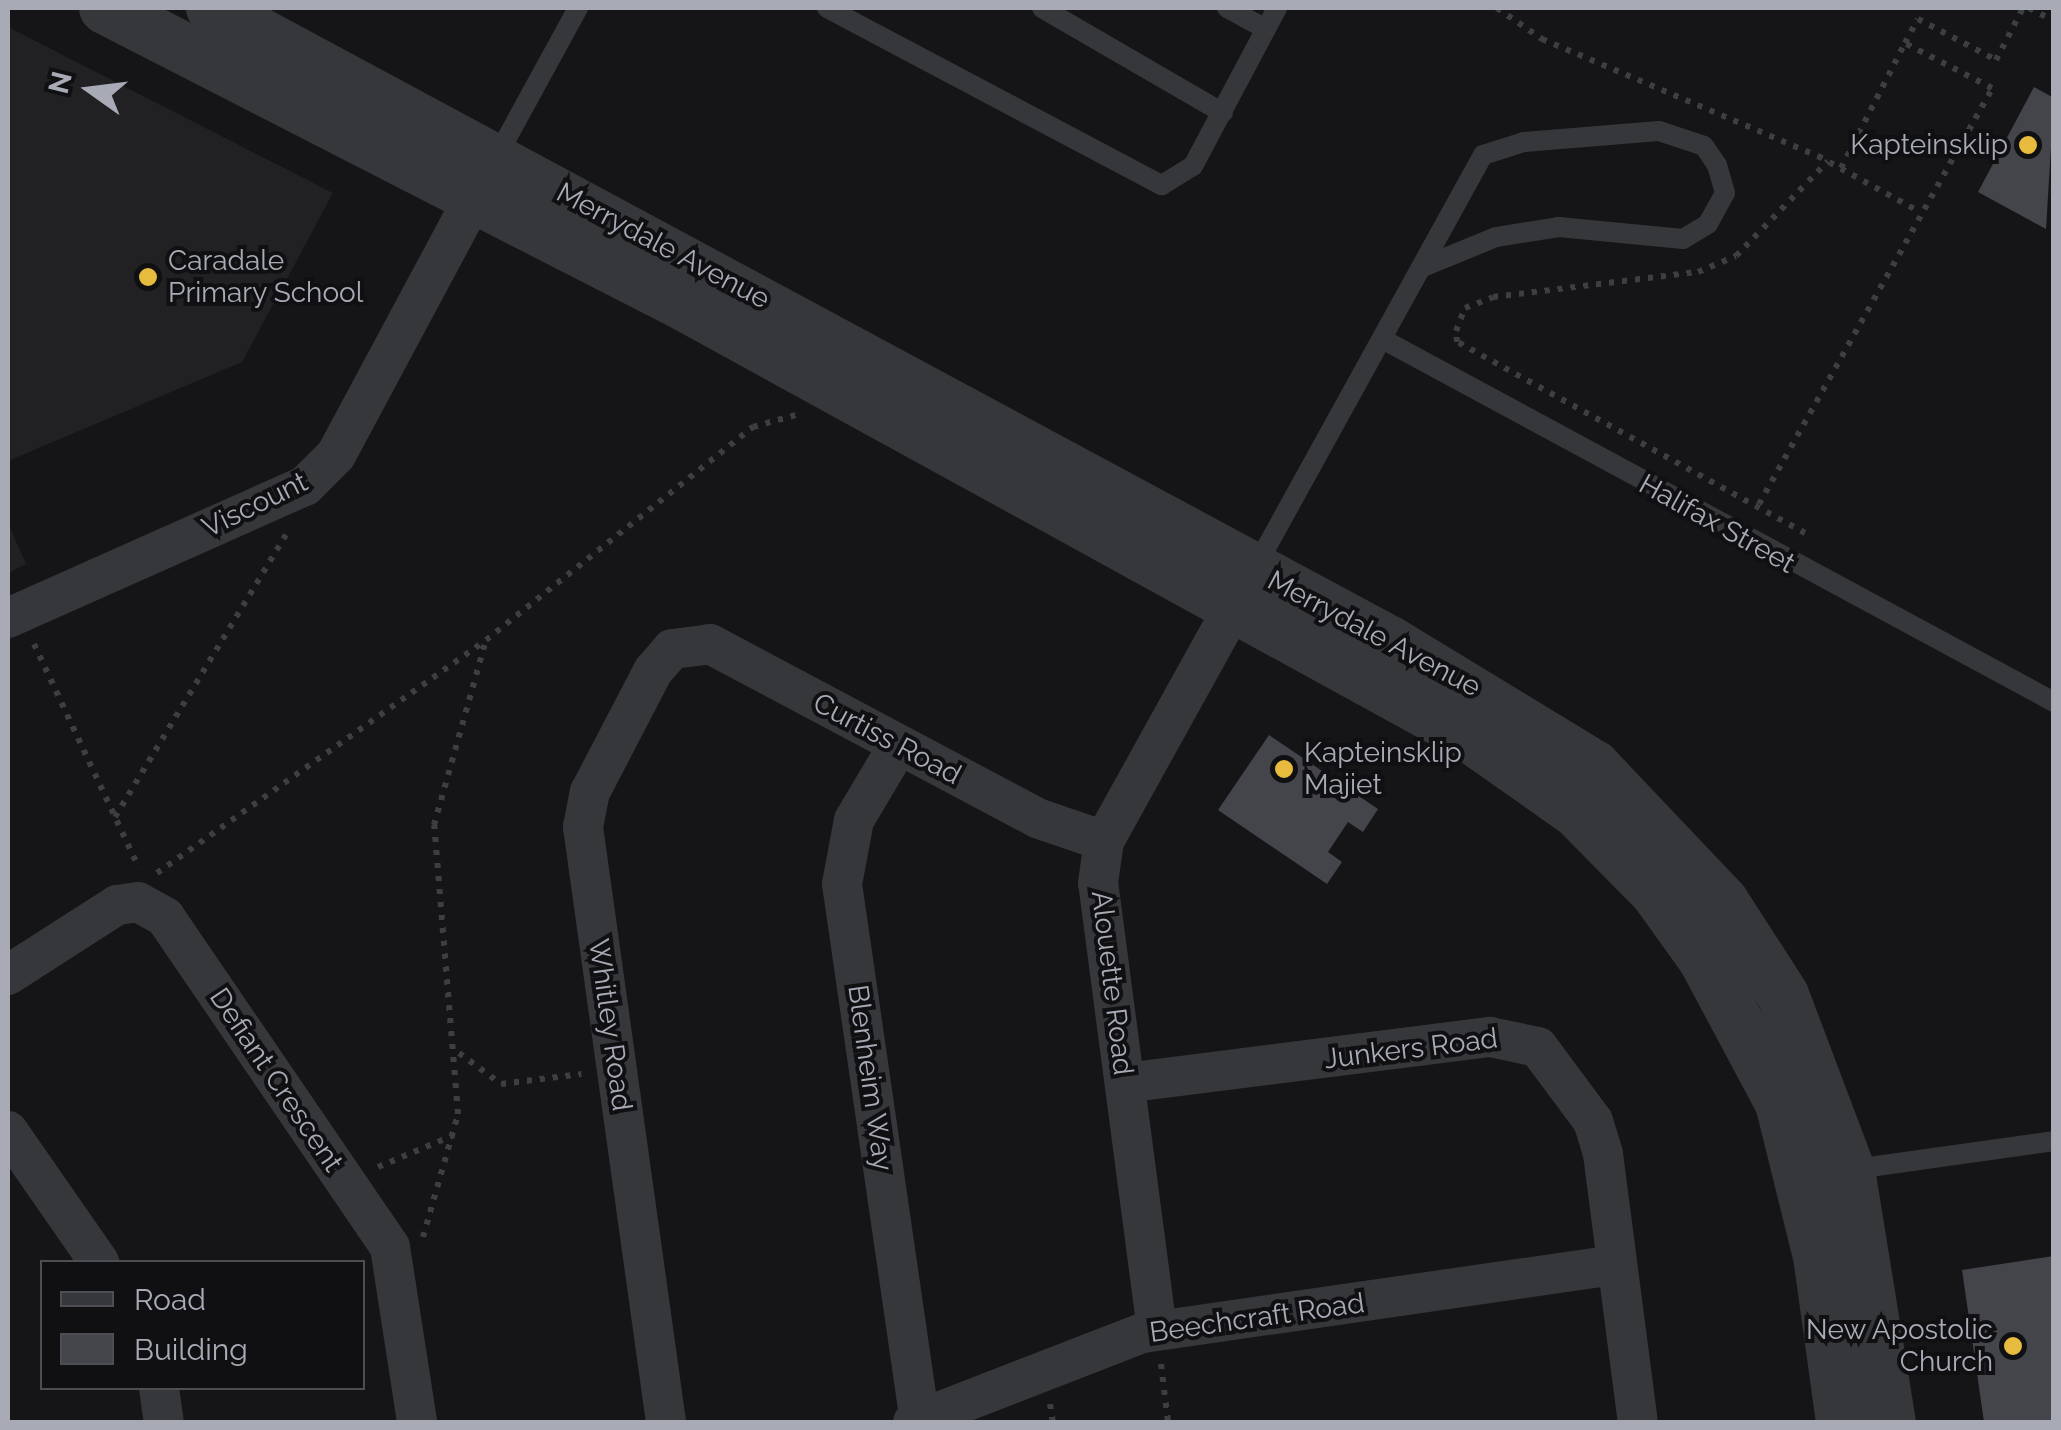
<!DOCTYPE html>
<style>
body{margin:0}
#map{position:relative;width:2061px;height:1430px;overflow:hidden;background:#151517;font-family:Raleway,sans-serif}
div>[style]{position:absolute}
.built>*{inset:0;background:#212124}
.building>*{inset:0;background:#44454a}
.path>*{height:6px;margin-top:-3px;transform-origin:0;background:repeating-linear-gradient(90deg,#3c3e42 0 5px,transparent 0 13px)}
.service>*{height:20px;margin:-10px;padding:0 10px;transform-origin:10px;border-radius:10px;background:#36373b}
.minor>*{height:40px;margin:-20px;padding:0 20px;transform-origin:20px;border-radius:20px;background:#36373b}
.tertiary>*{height:52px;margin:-26px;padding:0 26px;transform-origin:26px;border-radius:26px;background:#36373b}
.dots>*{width:28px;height:28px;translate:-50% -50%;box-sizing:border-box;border:5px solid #101012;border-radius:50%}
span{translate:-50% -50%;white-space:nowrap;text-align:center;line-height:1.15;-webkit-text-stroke:8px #101012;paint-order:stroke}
.poi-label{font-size:28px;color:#a8abb6}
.right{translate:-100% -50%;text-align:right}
.left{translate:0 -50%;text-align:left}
.street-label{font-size:28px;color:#a8abb6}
.frame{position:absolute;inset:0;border:10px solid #a8abb6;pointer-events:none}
.legend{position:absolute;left:40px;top:1260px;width:325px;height:130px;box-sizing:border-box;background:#101012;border:2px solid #4d4e54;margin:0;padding:12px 18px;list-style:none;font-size:30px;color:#a8abb6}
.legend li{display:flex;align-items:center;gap:20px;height:50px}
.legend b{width:50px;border:2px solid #4d4e54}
.north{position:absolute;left:40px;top:40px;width:100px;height:100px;-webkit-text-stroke:8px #101012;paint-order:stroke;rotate:284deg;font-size:28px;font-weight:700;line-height:40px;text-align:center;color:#a8abb6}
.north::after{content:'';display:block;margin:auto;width:35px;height:45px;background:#a8abb6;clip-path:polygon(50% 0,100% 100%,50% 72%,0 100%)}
</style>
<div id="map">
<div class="built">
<div style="clip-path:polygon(8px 27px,333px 193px,242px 362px,8px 461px)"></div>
<div style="clip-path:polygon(8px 523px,26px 564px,8px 573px)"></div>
</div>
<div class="building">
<div style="clip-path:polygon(2034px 87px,2054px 98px,2046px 229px,1978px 192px)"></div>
<div style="clip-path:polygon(1269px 735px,1378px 809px,1363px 832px,1348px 822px,1328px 852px,1342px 862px,1327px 884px,1218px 810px)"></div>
<div style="clip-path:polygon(2054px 1256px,2054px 1422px,1984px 1422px,1962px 1270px)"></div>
</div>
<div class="path">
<div style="left:1497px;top:8px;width:55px;rotate:34.6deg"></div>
<div style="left:1542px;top:39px;width:300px;rotate:23deg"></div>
<div style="left:1818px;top:156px;width:114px;rotate:28.8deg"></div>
<div style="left:2029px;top:8px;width:28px;rotate:27deg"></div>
<div style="left:1841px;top:168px;width:140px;rotate:-62.9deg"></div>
<div style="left:1759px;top:504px;width:477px;rotate:-60.7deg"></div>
<div style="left:1992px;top:88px;width:98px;rotate:-152.7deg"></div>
<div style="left:1905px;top:43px;width:27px;rotate:-62deg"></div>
<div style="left:1918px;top:19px;width:88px;rotate:27.7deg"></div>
<div style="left:1996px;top:60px;width:59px;rotate:-62.6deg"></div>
<div style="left:1805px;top:533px;width:397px;rotate:-151.2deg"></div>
<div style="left:1457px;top:342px;width:11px;rotate:-95deg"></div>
<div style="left:1456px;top:331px;width:25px;rotate:-69deg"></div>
<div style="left:1465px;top:308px;width:30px;rotate:-21deg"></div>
<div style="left:1493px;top:297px;width:207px;rotate:-7deg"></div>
<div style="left:1698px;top:272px;width:41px;rotate:-22.8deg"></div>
<div style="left:1736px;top:256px;width:132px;rotate:-45.9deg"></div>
<div style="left:34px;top:644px;width:247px;rotate:64.9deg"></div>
<div style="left:115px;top:817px;width:330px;rotate:-58.8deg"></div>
<div style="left:157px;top:873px;width:402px;rotate:-35.3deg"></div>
<div style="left:459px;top:1053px;width:52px;rotate:36.4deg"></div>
<div style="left:501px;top:1084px;width:81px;rotate:-7.1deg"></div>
<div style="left:378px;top:1167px;width:82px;rotate:-22.8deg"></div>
<div style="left:423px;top:1237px;width:128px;rotate:-74.1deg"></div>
<div style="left:458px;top:1114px;width:290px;rotate:-94.7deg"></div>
<div style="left:434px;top:825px;width:192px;rotate:-74.3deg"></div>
<div style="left:486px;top:640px;width:342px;rotate:-38.6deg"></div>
<div style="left:753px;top:427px;width:45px;rotate:-15.6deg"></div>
<div style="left:1161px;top:1364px;width:58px;rotate:83.1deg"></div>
<div style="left:1050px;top:1404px;width:18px;rotate:81deg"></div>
</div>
<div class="service">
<div style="left:827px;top:8px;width:379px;rotate:27.9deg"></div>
<div style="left:1162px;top:185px;width:36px;rotate:-32deg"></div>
<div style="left:1193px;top:166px;width:179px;rotate:-62deg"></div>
<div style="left:1042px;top:8px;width:209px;rotate:30.1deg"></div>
<div style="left:1227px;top:8px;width:44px;rotate:28.3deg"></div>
<div style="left:497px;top:156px;width:169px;rotate:-61.3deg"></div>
<div style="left:1384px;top:340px;width:762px;rotate:28.38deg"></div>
<div style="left:1255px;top:568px;width:472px;rotate:-61.1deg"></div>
<div style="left:1483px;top:155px;width:43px;rotate:-17.6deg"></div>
<div style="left:1524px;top:142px;width:135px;rotate:-4.7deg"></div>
<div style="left:1659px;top:131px;width:47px;rotate:18.4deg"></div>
<div style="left:1704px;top:146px;width:23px;rotate:56deg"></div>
<div style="left:1717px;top:165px;width:29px;rotate:74deg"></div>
<div style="left:1725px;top:193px;width:35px;rotate:119deg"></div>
<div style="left:1708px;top:224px;width:29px;rotate:149deg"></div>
<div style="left:1683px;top:239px;width:125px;rotate:-174.5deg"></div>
<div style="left:1559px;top:227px;width:64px;rotate:171deg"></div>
<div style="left:1496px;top:237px;width:79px;rotate:157.7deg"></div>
<div style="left:1848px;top:1170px;width:208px;rotate:-8deg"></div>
</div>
<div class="minor">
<div style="left:8px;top:618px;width:325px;rotate:-24deg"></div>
<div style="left:305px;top:486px;width:44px;rotate:-45deg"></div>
<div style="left:336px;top:455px;width:320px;rotate:-61.8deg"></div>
<div style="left:898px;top:746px;width:86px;rotate:120.7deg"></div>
<div style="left:854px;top:820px;width:65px;rotate:100.6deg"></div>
<div style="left:842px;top:884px;width:544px;rotate:81.75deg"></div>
<div style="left:8px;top:975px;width:130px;rotate:-32.7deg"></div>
<div style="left:117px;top:905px;width:21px;rotate:-8deg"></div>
<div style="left:138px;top:902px;width:31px;rotate:29deg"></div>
<div style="left:165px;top:917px;width:399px;rotate:55.7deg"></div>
<div style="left:390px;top:1247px;width:177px;rotate:81.2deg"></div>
<div style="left:1125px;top:1083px;width:368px;rotate:-7.2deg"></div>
<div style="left:1490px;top:1037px;width:49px;rotate:11.8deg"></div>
<div style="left:1538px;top:1047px;width:92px;rotate:53.4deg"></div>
<div style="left:1593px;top:1121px;width:34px;rotate:73deg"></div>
<div style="left:1603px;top:1154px;width:270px;rotate:82.6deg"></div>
<div style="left:8px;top:1131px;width:160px;rotate:55.2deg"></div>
<div style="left:1157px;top:1330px;width:451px;rotate:-97.5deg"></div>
<div style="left:1098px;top:883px;width:42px;rotate:-81.9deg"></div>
<div style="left:1104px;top:841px;width:297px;rotate:-61deg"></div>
<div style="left:159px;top:1388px;width:34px;rotate:82deg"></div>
<div style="left:666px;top:1422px;width:601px;rotate:-97.94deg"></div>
<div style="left:583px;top:827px;width:36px;rotate:-79deg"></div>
<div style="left:590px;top:792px;width:136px;rotate:-62.5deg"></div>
<div style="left:653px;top:671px;width:29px;rotate:-49deg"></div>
<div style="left:672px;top:649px;width:38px;rotate:-7deg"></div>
<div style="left:710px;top:644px;width:370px;rotate:28deg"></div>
<div style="left:1037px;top:818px;width:71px;rotate:18.9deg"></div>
<div style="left:913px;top:1422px;width:247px;rotate:-21.2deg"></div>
<div style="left:1143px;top:1333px;width:478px;rotate:-8.2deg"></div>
</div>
<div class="tertiary">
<div style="left:105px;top:8px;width:653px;rotate:27.15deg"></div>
<div style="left:686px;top:306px;width:893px;rotate:28.77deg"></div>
<div style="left:1469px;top:736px;width:132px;rotate:35.1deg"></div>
<div style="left:1577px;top:812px;width:112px;rotate:45.4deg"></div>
<div style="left:1656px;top:892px;width:82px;rotate:54.4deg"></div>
<div style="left:1704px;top:959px;width:163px;rotate:61.9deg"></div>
<div style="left:1781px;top:1103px;width:158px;rotate:76.1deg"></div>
<div style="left:1819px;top:1256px;width:168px;rotate:82.1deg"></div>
<div style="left:212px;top:8px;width:1338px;rotate:28.29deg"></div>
<div style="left:1390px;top:642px;width:239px;rotate:31.3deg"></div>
<div style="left:1594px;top:766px;width:187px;rotate:46.5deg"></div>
<div style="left:1723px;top:902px;width:111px;rotate:57.2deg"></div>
<div style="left:1783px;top:995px;width:187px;rotate:69.3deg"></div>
<div style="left:1849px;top:1170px;width:255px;rotate:80.8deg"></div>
</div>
<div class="dots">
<div style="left:2028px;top:145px;background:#e7bb3d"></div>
<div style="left:148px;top:277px;background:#e7bb3d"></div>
<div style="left:1284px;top:769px;background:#e7bb3d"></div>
<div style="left:2013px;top:1346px;background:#e7bb3d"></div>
</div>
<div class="poi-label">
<span class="right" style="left:2008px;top:145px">Kapteinsklip</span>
<span class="left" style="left:168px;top:277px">Caradale<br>Primary School</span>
<span class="left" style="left:1304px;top:769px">Kapteinsklip<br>Majiet</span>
<span class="right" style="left:1993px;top:1346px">New Apostolic<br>Church</span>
</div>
<div class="street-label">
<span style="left:663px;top:246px;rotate:28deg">Merrydale Avenue</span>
<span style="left:255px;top:505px;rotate:-26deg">Viscount</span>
<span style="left:1717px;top:524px;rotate:29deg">Halifax Street</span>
<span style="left:1374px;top:634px;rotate:28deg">Merrydale Avenue</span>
<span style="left:887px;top:739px;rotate:28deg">Curtiss Road</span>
<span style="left:1112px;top:983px;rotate:83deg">Alouette Road</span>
<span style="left:610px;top:1025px;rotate:82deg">Whitley Road</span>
<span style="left:1411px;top:1049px;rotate:-7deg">Junkers Road</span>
<span style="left:870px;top:1078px;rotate:82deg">Blenheim Way</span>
<span style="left:276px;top:1080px;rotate:56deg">Defiant Crescent</span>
<span style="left:1257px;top:1318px;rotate:-8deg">Beechcraft Road</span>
</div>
<div class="frame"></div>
<ul class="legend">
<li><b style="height:12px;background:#36373b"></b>Road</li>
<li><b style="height:28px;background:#44454a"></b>Building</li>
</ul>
<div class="north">N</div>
</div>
